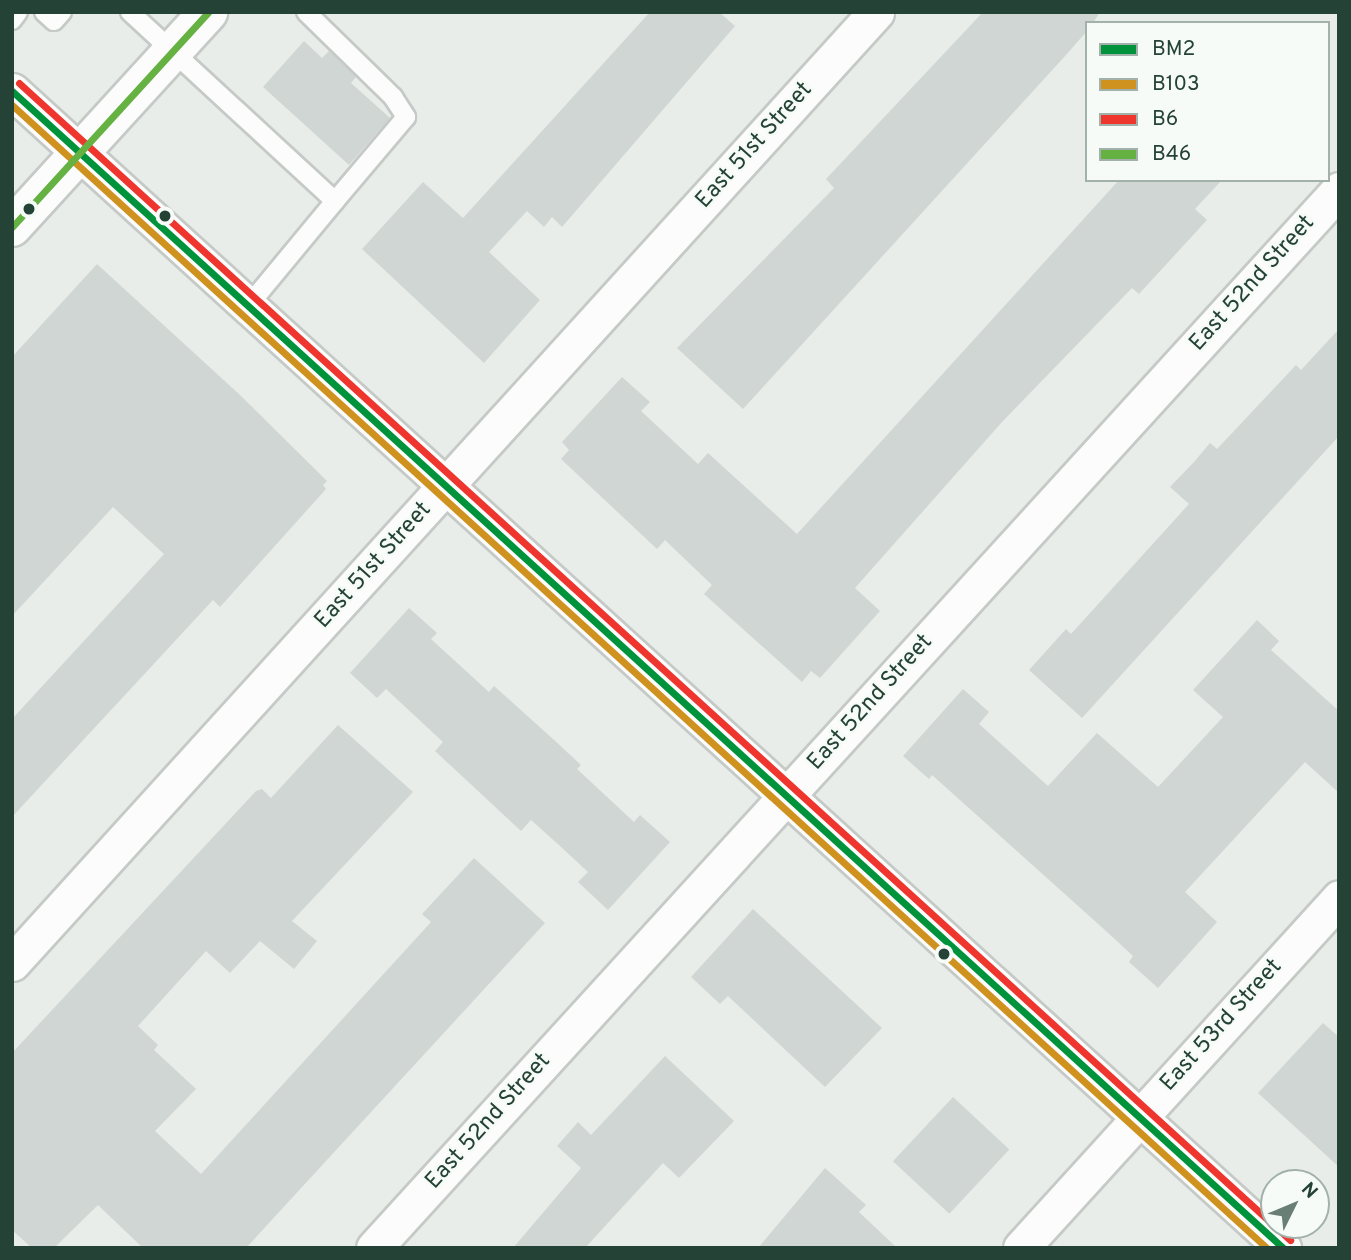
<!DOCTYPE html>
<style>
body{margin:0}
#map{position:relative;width:1351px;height:1260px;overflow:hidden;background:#e8edea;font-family:Overpass,sans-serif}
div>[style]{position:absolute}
.building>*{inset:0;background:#d0d6d3;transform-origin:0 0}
.roads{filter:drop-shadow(2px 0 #c5cac7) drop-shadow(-2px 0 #c5cac7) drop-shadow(0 2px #c5cac7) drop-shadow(0 -2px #c5cac7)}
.lane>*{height:18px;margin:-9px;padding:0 9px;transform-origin:9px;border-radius:9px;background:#fcfcfc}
.street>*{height:35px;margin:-17.5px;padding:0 17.5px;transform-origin:17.5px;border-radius:17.5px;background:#fcfcfc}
.secondary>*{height:38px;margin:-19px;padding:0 19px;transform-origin:19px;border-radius:19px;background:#fcfcfc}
.bus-1>*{height:7px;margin:-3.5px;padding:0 3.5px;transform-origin:3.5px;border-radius:3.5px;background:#00933c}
.bus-2>*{height:7px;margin:-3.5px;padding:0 3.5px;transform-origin:3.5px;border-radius:3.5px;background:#cf921f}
.bus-3>*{height:7px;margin:-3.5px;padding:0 3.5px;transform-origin:3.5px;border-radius:3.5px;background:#ee352e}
.bus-4>*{height:7px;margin:-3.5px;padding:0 3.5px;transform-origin:3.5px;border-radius:3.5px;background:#65b243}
.dots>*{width:19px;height:19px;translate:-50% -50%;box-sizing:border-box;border:4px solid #f6fbf8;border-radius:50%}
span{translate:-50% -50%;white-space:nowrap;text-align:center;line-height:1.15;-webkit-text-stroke:5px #f6fbf8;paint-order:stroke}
.street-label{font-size:23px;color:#244235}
.frame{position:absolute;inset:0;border:14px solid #244235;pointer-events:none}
.legend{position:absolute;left:1085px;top:21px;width:245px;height:161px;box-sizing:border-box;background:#f6fbf8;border:2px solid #a2b1aa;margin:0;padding:9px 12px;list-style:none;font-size:21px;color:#244235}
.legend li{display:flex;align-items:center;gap:14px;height:35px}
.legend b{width:35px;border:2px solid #a2b1aa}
.north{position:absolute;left:1260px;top:1169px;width:70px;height:70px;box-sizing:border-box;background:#f6fbf8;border:2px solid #a2b1aa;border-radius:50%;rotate:47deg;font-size:19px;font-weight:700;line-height:28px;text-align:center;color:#244235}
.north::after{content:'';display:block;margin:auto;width:24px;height:32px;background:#697e74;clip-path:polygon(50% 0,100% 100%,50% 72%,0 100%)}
</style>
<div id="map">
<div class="building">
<div style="clip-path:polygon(650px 12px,719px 12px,735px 26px,562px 227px,552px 217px,544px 227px,527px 211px,489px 252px,540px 300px,484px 363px,362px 249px,423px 182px,463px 218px)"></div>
<div style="clip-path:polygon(983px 12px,1100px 12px,1093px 23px,1087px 23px,1087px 31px,1066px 55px,743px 409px,677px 348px,834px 188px,826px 179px)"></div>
<div style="clip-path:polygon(304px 41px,322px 58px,329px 51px,356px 77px,351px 83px,390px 118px,349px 165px,263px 87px)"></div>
<div style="clip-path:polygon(1119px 180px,1222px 180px,1195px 209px,1207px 220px,1139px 294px,1132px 288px,1002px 422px,855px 588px,880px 611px,820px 678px,811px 671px,802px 682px,704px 594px,712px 585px,665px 540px,657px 549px,561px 459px,569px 450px,562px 442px,622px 377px,650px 402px,641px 411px,698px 464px,708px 453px,797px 534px)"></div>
<div style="clip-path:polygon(97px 264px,240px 395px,327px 481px,323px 485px,326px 489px,220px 607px,213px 600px,12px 817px,12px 719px,164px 554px,113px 507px,12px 616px,12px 357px)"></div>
<div style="clip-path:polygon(1339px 329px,1339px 436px,1082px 718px,1029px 670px,1066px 629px,1071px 634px,1189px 504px,1170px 487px,1194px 462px,1210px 443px,1217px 449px,1296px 365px,1301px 370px)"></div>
<div style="clip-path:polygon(409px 608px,437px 633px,431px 639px,489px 692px,494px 686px,553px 739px,581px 765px,577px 769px,634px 822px,640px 815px,670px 842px,608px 910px,578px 882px,588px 872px,560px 846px,531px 820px,521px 831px,435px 751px,443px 742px,386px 689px,377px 698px,350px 673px)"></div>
<div style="clip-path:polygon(1257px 620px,1279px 641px,1271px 650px,1339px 711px,1339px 793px,1305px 762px,1185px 892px,1217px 922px,1158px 988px,1129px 962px,1133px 956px,1106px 931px,932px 775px,929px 779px,903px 756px,963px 689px,989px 712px,979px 724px,1048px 786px,1097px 733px,1158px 787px,1223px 717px,1193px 690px)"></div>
<div style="clip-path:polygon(338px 725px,413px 792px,292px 921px,317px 941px,294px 969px,260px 941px,230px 973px,206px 951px,138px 1026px,158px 1045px,154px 1050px,196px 1089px,155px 1131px,201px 1174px,431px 922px,422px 914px,474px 858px,545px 923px,246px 1248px,143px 1248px,98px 1205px,54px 1248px,32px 1248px,12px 1230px,12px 1053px,256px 791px,262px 789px,271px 798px)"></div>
<div style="clip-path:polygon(753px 909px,882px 1028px,825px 1087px,728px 996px,720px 1004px,691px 977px)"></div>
<div style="clip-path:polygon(1323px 1023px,1339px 1037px,1339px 1167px,1258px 1093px)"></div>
<div style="clip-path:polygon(665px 1056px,734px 1121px,679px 1178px,663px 1163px,585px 1248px,513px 1248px,581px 1168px,557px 1146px,578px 1122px,591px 1135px)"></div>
<div style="left:953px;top:1097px;width:77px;height:88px;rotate:43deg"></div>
<div style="clip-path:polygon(825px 1168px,866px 1205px,859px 1212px,897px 1248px,758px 1248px)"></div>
</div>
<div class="roads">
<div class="lane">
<div style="left:44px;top:12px;width:13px;rotate:42deg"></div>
<div style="left:54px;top:21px;width:12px;rotate:-48deg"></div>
<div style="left:130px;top:12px;width:279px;rotate:42.7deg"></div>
<div style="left:335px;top:201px;width:136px;rotate:129.6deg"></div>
<div style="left:306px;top:12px;width:122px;rotate:44.3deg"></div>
<div style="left:393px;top:97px;width:24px;rotate:57deg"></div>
<div style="left:406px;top:117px;width:110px;rotate:130.2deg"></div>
<div style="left:12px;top:20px;width:10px;rotate:-53deg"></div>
</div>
<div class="street">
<div style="left:12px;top:91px;width:1719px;rotate:42.31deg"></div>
<div style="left:12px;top:963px;width:1285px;rotate:-47.74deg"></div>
<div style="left:374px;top:1248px;width:1432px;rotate:-47.63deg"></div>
<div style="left:1021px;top:1248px;width:473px;rotate:-47.7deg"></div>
</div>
<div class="secondary">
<div style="left:12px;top:227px;width:291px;rotate:-47.6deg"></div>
</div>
</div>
<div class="bus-1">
<div style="left:12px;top:91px;width:1719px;rotate:42.31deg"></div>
</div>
<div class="bus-2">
<div style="left:12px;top:105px;width:1697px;rotate:42.33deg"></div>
</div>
<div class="bus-3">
<div style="left:19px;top:83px;width:1719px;rotate:42.31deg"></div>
</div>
<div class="bus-4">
<div style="left:12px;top:227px;width:291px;rotate:-47.6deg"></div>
</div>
<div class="dots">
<div style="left:29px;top:209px;background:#244235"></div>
<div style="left:165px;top:216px;background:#244235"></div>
<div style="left:944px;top:954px;background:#244235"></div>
</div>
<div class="street-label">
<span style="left:755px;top:146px;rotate:-48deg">East 51st Street</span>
<span style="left:1253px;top:284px;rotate:-48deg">East 52nd Street</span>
<span style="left:374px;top:566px;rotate:-48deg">East 51st Street</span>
<span style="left:871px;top:703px;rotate:-48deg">East 52nd Street</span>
<span style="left:1222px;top:1026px;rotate:-48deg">East 53rd Street</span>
<span style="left:489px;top:1122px;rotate:-48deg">East 52nd Street</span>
</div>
<div class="frame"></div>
<ul class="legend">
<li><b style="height:9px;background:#00933c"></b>BM2</li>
<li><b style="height:9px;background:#cf921f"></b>B103</li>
<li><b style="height:9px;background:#ee352e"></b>B6</li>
<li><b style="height:9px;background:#65b243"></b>B46</li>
</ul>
<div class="north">N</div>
</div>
